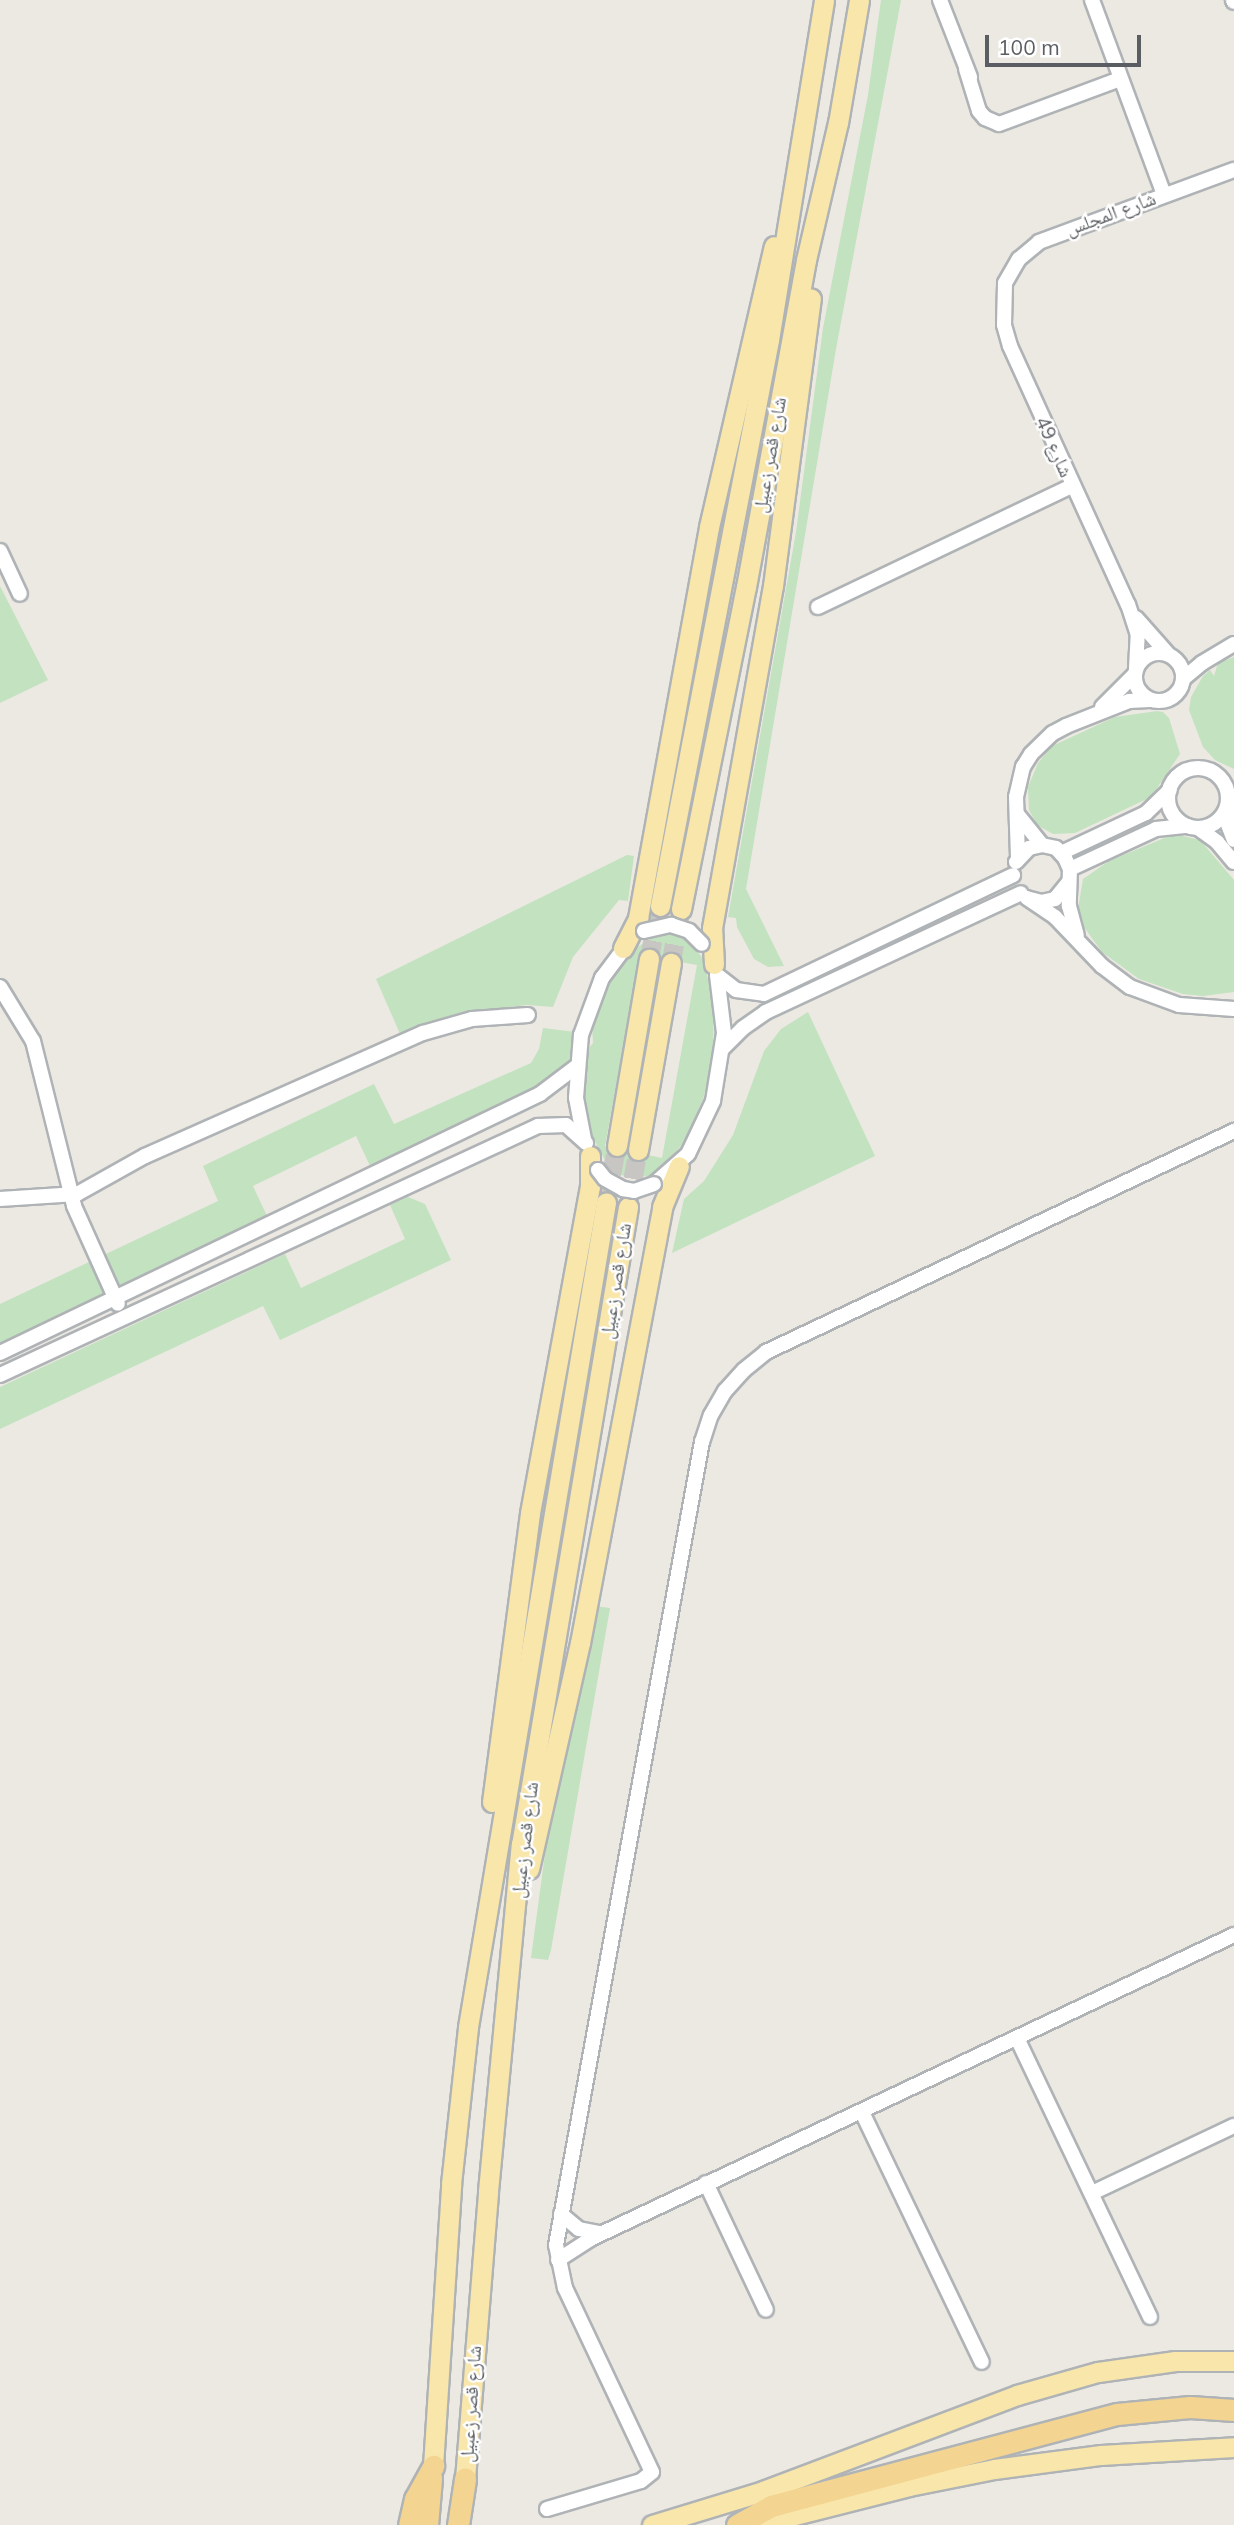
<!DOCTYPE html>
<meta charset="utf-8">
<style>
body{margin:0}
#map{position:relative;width:1234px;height:2525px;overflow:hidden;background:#ece9e2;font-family:Mulish,"Noto Naskh Arabic",sans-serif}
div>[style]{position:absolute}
.green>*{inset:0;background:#c2e2c0}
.major-tunnel>*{height:19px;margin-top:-9.5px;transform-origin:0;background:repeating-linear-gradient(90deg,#c8c6c2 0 19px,transparent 0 29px)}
.roads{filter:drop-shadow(2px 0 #afb3b6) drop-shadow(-2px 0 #afb3b6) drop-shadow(0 2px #afb3b6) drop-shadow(0 -2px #afb3b6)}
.minor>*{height:14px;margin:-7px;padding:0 7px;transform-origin:7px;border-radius:7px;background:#fff}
.minor>.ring{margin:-7px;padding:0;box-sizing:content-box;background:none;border:14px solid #fff;border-radius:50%}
.major>*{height:19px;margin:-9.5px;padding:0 9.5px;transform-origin:9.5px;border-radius:9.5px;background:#f8e6aa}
.highway>*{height:21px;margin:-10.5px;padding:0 10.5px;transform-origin:10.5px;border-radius:10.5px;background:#f4d491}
.bridges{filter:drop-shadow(2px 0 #afb3b6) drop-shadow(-2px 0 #afb3b6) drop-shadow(0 2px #afb3b6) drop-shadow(0 -2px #afb3b6)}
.minor-bridge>*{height:14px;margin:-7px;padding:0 7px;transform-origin:7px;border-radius:7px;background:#fff}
span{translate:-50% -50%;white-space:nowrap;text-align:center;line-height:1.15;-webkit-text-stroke:5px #fff;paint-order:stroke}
.street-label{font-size:19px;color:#5a5e62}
.scale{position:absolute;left:985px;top:35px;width:156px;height:32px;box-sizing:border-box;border:4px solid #5a5e62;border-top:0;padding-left:9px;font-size:21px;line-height:24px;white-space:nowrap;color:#5a5e62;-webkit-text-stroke:5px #fff;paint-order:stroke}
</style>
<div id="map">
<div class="green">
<div style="clip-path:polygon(881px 0,901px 0,836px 349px,746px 889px,784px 966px,768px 967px,754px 959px,737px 927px,736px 918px,728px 917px,796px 532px,823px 328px,868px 95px)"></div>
<div style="clip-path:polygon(0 586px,48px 680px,0 703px)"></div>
<div style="clip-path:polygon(1234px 657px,1234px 769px,1215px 760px,1203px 747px,1189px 710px,1191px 697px,1203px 676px,1210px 670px,1214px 676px,1218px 663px)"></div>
<div style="clip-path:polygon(1157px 711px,1163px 712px,1169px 718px,1180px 754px,1151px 797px,1075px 833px,1053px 834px,1037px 825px,1029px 810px,1028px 787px,1038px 763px,1052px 746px,1115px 717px)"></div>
<div style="clip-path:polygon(1174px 834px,1200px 840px,1234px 880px,1234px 992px,1203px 996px,1183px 994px,1139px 979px,1102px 952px,1084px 927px,1078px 909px,1083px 879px,1109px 861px)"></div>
<div style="clip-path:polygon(627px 855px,634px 856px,628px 901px,619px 900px,573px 957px,553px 1007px,527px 1005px,485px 1010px,435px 1022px,401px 1036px,376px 979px)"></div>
<div style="clip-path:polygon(evenodd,660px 933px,684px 937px,702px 957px,714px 1000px,713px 1055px,704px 1096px,686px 1140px,661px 1169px,649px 1176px,630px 1178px,616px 1173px,607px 1164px,593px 1138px,584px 1093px,586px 1051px,593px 1043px,592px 1023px,611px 980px,634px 949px,660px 933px,640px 955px,697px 965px,662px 1158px,605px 1146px,640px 955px)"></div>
<div style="clip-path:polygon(808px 1012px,875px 1156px,672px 1253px,684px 1199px,704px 1181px,733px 1135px,764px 1051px,781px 1029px)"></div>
<div style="clip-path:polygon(543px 1028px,576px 1032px,574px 1056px,559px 1076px,371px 1168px,356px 1136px,253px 1186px,268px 1218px,0 1348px,0 1304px,218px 1201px,203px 1166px,374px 1084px,394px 1124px,531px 1063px,539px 1049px)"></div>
<div style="clip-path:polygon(408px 1197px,425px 1204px,451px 1260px,280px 1340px,263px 1306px,0 1429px,0 1387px,285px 1254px,301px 1288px,405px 1239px,390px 1205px)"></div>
<div style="clip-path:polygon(595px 1606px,610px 1608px,551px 1950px,548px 1960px,531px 1958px,549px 1824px)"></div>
</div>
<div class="major-tunnel">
<div style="left:649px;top:959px;width:54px;rotate:-78.3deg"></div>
<div style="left:671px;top:963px;width:55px;rotate:-79.5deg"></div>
<div style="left:606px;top:1202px;width:57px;rotate:-78.9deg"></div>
<div style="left:628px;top:1207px;width:58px;rotate:-80deg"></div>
</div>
<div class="roads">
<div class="minor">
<div style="left:940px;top:0;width:83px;rotate:68.7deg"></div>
<div style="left:1092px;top:0;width:208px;rotate:69.7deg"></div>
<div style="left:1233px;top:0;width:2px;rotate:63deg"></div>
<div style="left:966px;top:69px;width:44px;rotate:72.8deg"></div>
<div style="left:979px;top:111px;width:9px;rotate:49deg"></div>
<div style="left:985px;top:118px;width:15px;rotate:23deg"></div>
<div style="left:999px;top:124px;width:129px;rotate:-20.4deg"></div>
<div style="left:0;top:551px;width:47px;rotate:65.1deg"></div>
<div style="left:818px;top:607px;width:281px;rotate:-25.5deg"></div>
<div style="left:1136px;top:618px;width:48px;rotate:48.4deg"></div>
<div class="ring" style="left:1135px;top:653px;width:34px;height:34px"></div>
<div style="left:1136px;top:668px;width:33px;rotate:-87deg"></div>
<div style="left:1138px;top:635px;width:32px;rotate:-108deg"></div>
<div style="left:1128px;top:605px;width:285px;rotate:-114.5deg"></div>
<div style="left:1010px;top:346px;width:22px;rotate:-106deg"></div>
<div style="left:1004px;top:325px;width:42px;rotate:-88.6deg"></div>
<div style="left:1005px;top:283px;width:28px;rotate:-60deg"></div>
<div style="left:1019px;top:259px;width:26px;rotate:-40deg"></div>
<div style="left:1039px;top:242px;width:208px;rotate:-20.3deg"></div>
<div style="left:1183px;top:679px;width:25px;rotate:-40deg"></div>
<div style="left:1202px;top:663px;width:37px;rotate:-31deg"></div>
<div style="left:1102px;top:707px;width:47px;rotate:-45deg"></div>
<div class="ring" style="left:1168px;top:768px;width:46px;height:46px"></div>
<div style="left:1227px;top:808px;width:14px;rotate:90deg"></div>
<div style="left:1227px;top:822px;width:19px;rotate:69deg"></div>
<div style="left:1017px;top:814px;width:40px;rotate:51deg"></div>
<div style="left:1198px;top:828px;width:24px;rotate:36deg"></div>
<div style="left:1217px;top:842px;width:26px;rotate:50deg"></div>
<div style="left:1061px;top:853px;width:94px;rotate:-25.2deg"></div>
<div style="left:1146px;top:813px;width:33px;rotate:-44deg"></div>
<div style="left:1018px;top:857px;width:60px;rotate:-91.9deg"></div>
<div style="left:1016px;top:797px;width:31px;rotate:-77deg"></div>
<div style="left:1023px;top:767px;width:15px;rotate:-58deg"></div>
<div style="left:1031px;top:754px;width:30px;rotate:-44deg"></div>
<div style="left:1053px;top:733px;width:15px;rotate:-28deg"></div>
<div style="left:1066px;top:726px;width:68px;rotate:-21.6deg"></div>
<div style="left:1129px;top:701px;width:21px;rotate:-3deg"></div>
<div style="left:1016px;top:862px;width:19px;rotate:-47deg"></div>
<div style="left:1029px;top:848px;width:13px;rotate:-13deg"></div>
<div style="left:1042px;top:845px;width:14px;rotate:12deg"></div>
<div style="left:1056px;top:848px;width:13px;rotate:48deg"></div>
<div style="left:1065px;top:858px;width:12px;rotate:66deg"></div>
<div style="left:1070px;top:869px;width:37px;rotate:92deg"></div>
<div style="left:1069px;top:906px;width:30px;rotate:75deg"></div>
<div style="left:1070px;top:869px;width:95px;rotate:-24.9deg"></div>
<div style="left:1156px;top:829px;width:31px;rotate:-6deg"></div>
<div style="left:1027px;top:898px;width:34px;rotate:34deg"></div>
<div style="left:1055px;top:917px;width:68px;rotate:46.2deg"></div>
<div style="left:1102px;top:966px;width:35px;rotate:37deg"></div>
<div style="left:1130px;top:987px;width:52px;rotate:20.2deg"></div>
<div style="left:1179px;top:1005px;width:55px;rotate:4.2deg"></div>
<div style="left:1030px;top:899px;width:11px;rotate:15deg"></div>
<div style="left:1041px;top:902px;width:14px;rotate:-12deg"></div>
<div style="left:1055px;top:899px;width:21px;rotate:-51deg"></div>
<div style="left:717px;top:975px;width:24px;rotate:38deg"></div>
<div style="left:736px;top:990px;width:28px;rotate:8deg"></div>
<div style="left:764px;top:994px;width:276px;rotate:-25.5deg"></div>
<div style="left:0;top:987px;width:63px;rotate:58.6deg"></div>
<div style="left:33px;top:1041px;width:170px;rotate:76deg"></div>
<div style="left:74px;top:1206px;width:107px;rotate:65.8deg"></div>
<div style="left:723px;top:1048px;width:28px;rotate:-45deg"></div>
<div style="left:743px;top:1028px;width:28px;rotate:-35deg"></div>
<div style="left:766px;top:1012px;width:281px;rotate:-25deg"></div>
<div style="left:584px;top:1139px;width:42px;rotate:-101deg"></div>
<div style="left:576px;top:1098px;width:63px;rotate:-85.5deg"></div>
<div style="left:581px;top:1035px;width:61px;rotate:-69.8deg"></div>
<div style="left:602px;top:978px;width:45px;rotate:-53.1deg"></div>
<div style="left:654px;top:1184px;width:45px;rotate:-41.4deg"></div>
<div style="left:688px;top:1154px;width:59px;rotate:-64.7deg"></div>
<div style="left:713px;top:1101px;width:69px;rotate:-80.8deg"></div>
<div style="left:724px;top:1033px;width:58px;rotate:-96.9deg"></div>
<div style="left:0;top:1199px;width:77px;rotate:-3.7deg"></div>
<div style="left:77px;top:1194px;width:78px;rotate:-29.2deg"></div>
<div style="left:145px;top:1156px;width:304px;rotate:-23.9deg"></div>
<div style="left:423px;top:1033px;width:51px;rotate:-15.9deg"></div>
<div style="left:472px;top:1019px;width:56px;rotate:-4.1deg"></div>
<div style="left:0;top:1353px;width:599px;rotate:-25.62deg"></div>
<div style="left:540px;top:1094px;width:46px;rotate:-37.1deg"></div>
<div style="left:0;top:1375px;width:593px;rotate:-24.84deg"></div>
<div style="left:538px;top:1126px;width:28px;rotate:-2deg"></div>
<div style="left:566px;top:1125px;width:27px;rotate:42deg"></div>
<div style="left:1017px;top:2038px;width:309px;rotate:64.5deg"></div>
<div style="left:862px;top:2112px;width:277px;rotate:64.4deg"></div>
<div style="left:706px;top:2183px;width:140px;rotate:64.7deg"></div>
<div style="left:1092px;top:2193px;width:157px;rotate:-25.3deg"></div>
<div style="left:561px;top:2214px;width:23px;rotate:40deg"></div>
<div style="left:579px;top:2229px;width:21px;rotate:11deg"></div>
<div style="left:558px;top:2260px;width:38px;rotate:-33deg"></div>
<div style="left:590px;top:2239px;width:712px;rotate:-25.27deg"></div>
<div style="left:547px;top:2509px;width:98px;rotate:-16.6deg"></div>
<div style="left:641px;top:2481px;width:14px;rotate:-39deg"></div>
<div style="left:652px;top:2472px;width:204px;rotate:-115.3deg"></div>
<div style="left:565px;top:2288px;width:44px;rotate:-101.8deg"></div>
<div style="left:556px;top:2245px;width:816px;rotate:-79.7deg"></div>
<div style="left:702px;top:1442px;width:28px;rotate:-72deg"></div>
<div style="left:711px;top:1415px;width:28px;rotate:-60deg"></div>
<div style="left:725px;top:1391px;width:28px;rotate:-48deg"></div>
<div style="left:744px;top:1370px;width:28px;rotate:-39deg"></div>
<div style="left:766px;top:1352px;width:518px;rotate:-25.28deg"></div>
</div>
<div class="major">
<div style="left:660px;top:906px;width:576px;rotate:-79.1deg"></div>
<div style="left:769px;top:340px;width:344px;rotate:-80.8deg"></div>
<div style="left:681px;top:909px;width:328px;rotate:-78.6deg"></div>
<div style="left:746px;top:587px;width:332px;rotate:-79.6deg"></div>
<div style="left:806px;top:260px;width:141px;rotate:-76.9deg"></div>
<div style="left:838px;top:123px;width:125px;rotate:-80.3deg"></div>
<div style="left:623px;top:948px;width:34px;rotate:-63deg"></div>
<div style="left:638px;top:918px;width:397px;rotate:-79.7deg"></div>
<div style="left:709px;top:527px;width:288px;rotate:-77deg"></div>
<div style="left:714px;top:964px;width:36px;rotate:-93deg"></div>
<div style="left:712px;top:928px;width:347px;rotate:-79.9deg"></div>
<div style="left:773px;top:586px;width:290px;rotate:-82.5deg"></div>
<div style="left:617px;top:1146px;width:190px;rotate:-80.3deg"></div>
<div style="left:638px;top:1150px;width:190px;rotate:-80deg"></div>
<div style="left:492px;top:1802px;width:291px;rotate:-82.5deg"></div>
<div style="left:530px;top:1513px;width:332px;rotate:-79.6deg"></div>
<div style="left:590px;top:1186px;width:30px;rotate:-90deg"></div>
<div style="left:529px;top:1869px;width:232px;rotate:-77.3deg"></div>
<div style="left:580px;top:1643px;width:444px;rotate:-79.3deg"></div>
<div style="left:662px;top:1207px;width:44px;rotate:-67.5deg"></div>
<div style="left:433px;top:2466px;width:283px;rotate:-86.3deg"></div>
<div style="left:451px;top:2184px;width:158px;rotate:-83.8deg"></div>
<div style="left:468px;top:2027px;width:836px;rotate:-80.5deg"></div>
<div style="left:465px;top:2479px;width:289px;rotate:-85.4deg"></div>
<div style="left:488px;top:2191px;width:348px;rotate:-84.6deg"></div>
<div style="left:521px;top:1845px;width:647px;rotate:-80.48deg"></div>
<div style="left:652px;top:2525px;width:116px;rotate:-17deg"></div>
<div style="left:763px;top:2491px;width:272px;rotate:-20.7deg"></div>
<div style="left:1017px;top:2395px;width:84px;rotate:-15.9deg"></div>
<div style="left:1098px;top:2372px;width:78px;rotate:-8.1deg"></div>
<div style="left:1175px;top:2361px;width:59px"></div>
<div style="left:755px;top:2525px;width:159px;rotate:-14.2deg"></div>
<div style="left:909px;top:2486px;width:87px;rotate:-11.3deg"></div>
<div style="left:994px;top:2469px;width:108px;rotate:-7.5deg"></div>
<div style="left:1101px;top:2455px;width:133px;rotate:-3.4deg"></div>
</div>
<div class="highway">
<div style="left:409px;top:2525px;width:27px;rotate:-77deg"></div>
<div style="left:415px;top:2499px;width:38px;rotate:-61deg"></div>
<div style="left:427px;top:2525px;width:47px;rotate:-85.1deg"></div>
<div style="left:458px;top:2525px;width:47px;rotate:-81.3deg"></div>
<div style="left:737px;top:2525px;width:39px;rotate:-29deg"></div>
<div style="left:771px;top:2506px;width:358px;rotate:-14.9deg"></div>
<div style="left:1117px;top:2414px;width:73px;rotate:-5.5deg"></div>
<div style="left:1190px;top:2407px;width:44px;rotate:3.9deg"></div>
</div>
</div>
<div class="bridges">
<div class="minor-bridge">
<div style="left:644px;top:931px;width:28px;rotate:-13deg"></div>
<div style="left:671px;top:925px;width:19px;rotate:18deg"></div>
<div style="left:689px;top:931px;width:18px;rotate:45deg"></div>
<div style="left:598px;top:1170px;width:11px;rotate:52deg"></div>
<div style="left:605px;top:1179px;width:21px;rotate:29deg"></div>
<div style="left:623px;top:1189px;width:11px;rotate:10deg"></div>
<div style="left:634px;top:1191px;width:21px;rotate:-19deg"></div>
</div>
</div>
<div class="street-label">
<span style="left:1111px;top:214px;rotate:-20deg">شارع المجلس</span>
<span style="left:1054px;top:447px;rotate:66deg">شارع 49</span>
<span style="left:770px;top:455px;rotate:-80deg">شارع قصر زعبيل</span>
<span style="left:616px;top:1281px;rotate:-81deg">شارع قصر زعبيل</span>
<span style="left:525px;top:1840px;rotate:-83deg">شارع قصر زعبيل</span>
<span style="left:471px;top:2404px;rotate:-86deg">شارع قصر زعبيل</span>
</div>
<div class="scale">100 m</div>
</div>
